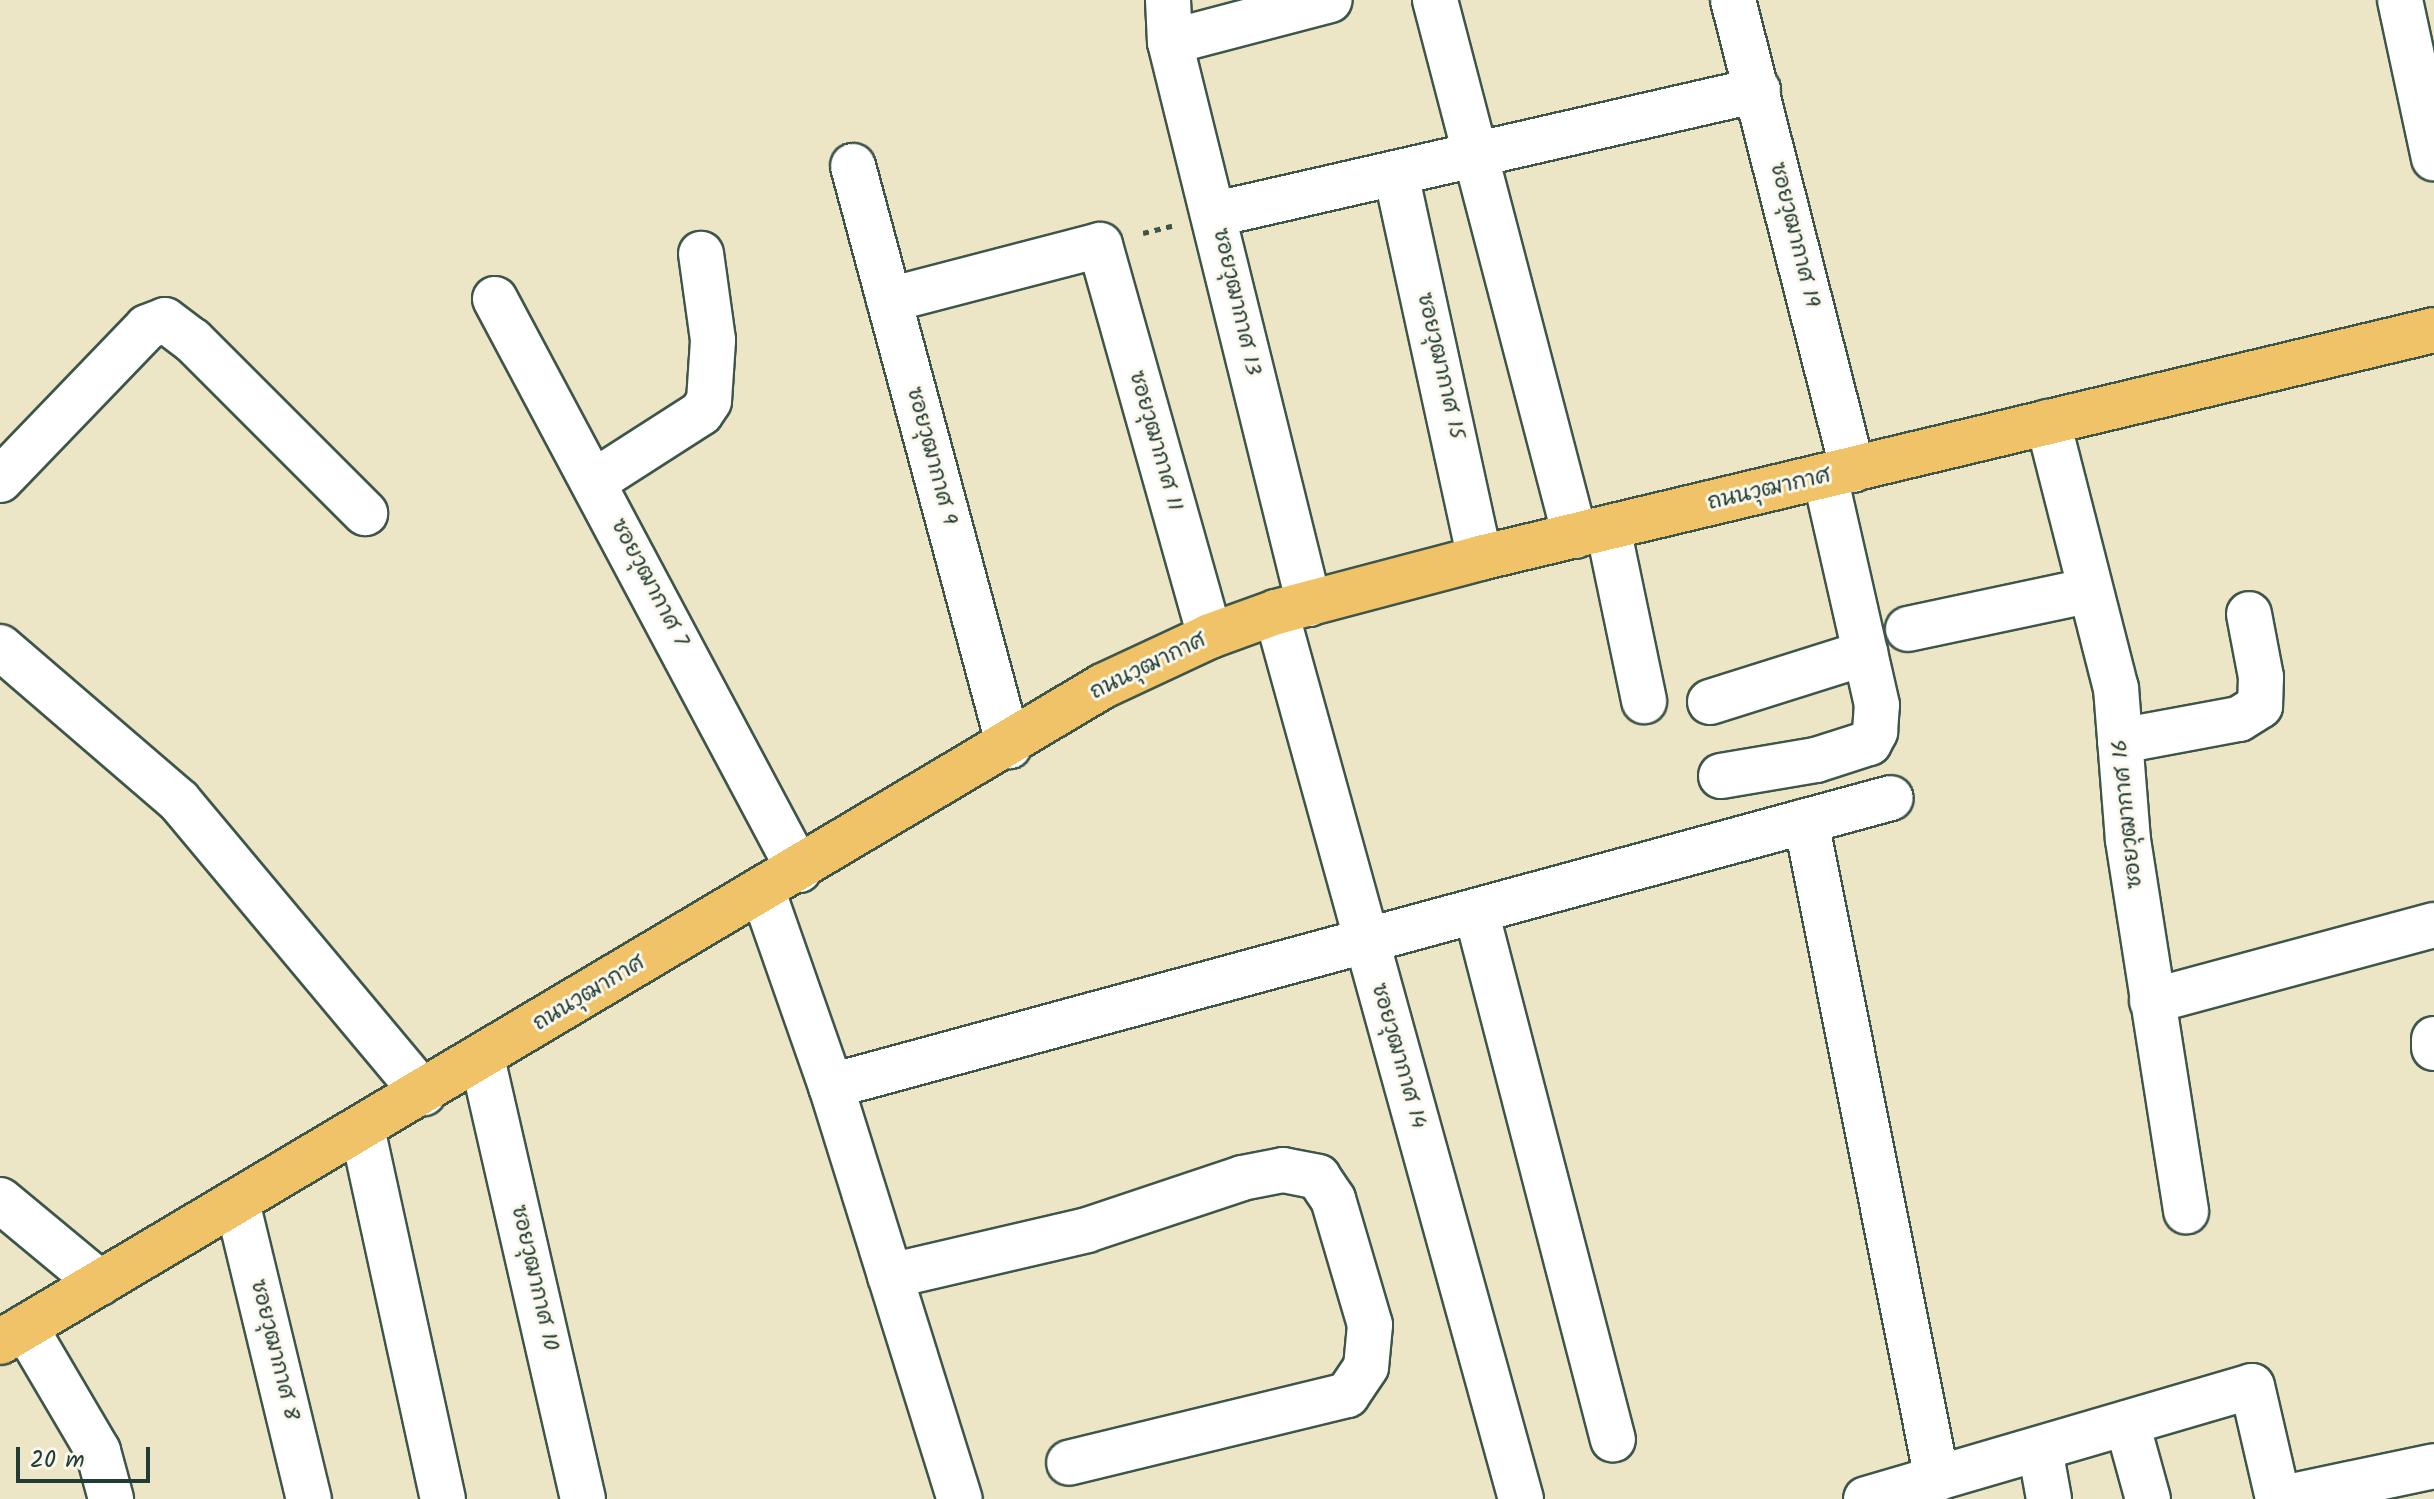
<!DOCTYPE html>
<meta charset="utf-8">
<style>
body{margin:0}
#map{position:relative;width:2434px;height:1499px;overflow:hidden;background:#ece5c6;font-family:Kalam,"Playpen Sans Thai",sans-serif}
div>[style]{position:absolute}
.path>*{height:5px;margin-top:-2.5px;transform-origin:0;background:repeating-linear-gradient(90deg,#3e564a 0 6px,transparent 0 12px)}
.roads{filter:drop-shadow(2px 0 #3e564a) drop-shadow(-2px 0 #3e564a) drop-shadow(0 2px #3e564a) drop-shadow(0 -2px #3e564a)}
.minor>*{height:44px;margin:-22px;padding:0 22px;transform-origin:22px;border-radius:22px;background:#fff}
.major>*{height:44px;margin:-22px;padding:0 22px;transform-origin:22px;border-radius:22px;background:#f1c369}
span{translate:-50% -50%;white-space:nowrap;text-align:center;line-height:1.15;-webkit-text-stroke:6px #fbf7ec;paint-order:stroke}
.street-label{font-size:22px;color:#1f3d34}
.scale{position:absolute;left:16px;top:1447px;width:134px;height:36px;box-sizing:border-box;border:4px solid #1f3d34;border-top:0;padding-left:10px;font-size:24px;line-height:28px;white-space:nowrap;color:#1f3d34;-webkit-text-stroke:6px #fbf7ec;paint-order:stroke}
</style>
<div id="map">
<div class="path">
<div style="left:1143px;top:233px;width:30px;rotate:-14deg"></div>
</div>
<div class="roads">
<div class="minor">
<div style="left:1168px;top:0;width:42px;rotate:87.3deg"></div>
<div style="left:1170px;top:42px;width:579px;rotate:76.11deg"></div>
<div style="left:1435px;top:0;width:554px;rotate:75.36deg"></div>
<div style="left:1733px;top:0;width:485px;rotate:75.7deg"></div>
<div style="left:2400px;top:0;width:162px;rotate:77.9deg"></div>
<div style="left:1170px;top:42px;width:165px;rotate:-14.7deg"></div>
<div style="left:853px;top:166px;width:601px;rotate:74.95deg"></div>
<div style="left:1396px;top:174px;width:393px;rotate:77.7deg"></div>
<div style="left:1216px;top:214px;width:556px;rotate:-12.89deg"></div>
<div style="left:495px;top:299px;width:647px;rotate:61.97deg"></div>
<div style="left:889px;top:300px;width:218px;rotate:-14.6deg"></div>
<div style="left:1100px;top:245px;width:406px;rotate:74.3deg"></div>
<div style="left:2048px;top:422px;width:275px;rotate:75.7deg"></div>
<div style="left:2116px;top:688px;width:152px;rotate:85.5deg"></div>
<div style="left:2128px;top:840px;width:376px;rotate:81.1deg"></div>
<div style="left:0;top:480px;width:212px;rotate:-46.1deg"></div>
<div style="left:147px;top:327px;width:19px;rotate:-21deg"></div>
<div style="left:165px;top:320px;width:34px;rotate:37deg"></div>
<div style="left:192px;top:340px;width:245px;rotate:45deg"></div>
<div style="left:595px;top:481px;width:126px;rotate:-32.7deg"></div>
<div style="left:701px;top:413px;width:14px;rotate:-56deg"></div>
<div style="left:709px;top:401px;width:61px;rotate:-86.2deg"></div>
<div style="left:713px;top:340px;width:87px;rotate:-97.9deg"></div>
<div style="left:1608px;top:528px;width:177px;rotate:78.2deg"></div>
<div style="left:1276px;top:612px;width:920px;rotate:74.56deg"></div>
<div style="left:1908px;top:629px;width:183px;rotate:-12deg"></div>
<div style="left:0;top:647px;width:236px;rotate:40.7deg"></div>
<div style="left:179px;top:801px;width:381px;rotate:50.1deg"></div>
<div style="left:1710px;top:702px;width:163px;rotate:-17.5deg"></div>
<div style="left:2120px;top:741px;width:121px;rotate:-10.5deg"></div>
<div style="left:2239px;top:719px;width:25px;rotate:-32deg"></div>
<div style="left:2260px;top:706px;width:29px;rotate:-88deg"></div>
<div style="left:2261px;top:677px;width:64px;rotate:-100.8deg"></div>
<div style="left:1721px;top:776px;width:96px;rotate:-9.6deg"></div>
<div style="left:1816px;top:760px;width:56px;rotate:-17.8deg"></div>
<div style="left:1869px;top:743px;width:13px;rotate:-61deg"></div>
<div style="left:1875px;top:732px;width:27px;rotate:-86deg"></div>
<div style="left:1877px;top:705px;width:235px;rotate:-102.8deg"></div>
<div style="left:1806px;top:821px;width:671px;rotate:78.74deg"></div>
<div style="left:763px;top:892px;width:206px;rotate:70.7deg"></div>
<div style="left:831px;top:1086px;width:433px;rotate:72.7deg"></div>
<div style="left:1476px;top:911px;width:546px;rotate:75.48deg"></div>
<div style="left:2152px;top:1001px;width:292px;rotate:-15.1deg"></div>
<div style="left:2434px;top:1039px;width:9px;rotate:90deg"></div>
<div style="left:482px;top:1058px;width:452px;rotate:77.1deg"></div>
<div style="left:831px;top:1086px;width:1098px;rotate:-15.2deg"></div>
<div style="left:362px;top:1128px;width:380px;rotate:77.7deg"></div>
<div style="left:0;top:1200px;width:130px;rotate:39.7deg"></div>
<div style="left:237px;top:1202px;width:306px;rotate:76.4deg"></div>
<div style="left:890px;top:1276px;width:202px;rotate:-13.1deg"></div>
<div style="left:1087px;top:1230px;width:163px;rotate:-18.5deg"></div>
<div style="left:1242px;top:1178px;width:42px;rotate:-11deg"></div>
<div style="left:1283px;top:1170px;width:36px;rotate:11deg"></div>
<div style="left:1318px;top:1177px;width:27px;rotate:56deg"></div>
<div style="left:1333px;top:1199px;width:131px;rotate:73.6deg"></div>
<div style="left:1370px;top:1325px;width:42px;rotate:95.4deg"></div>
<div style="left:1366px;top:1367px;width:34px;rotate:124deg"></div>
<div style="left:1347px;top:1395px;width:286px;rotate:166.3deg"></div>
<div style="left:25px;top:1327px;width:144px;rotate:59.5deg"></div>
<div style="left:98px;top:1451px;width:50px;rotate:74.8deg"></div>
<div style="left:2127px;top:1423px;width:79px;rotate:74.6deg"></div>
<div style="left:2040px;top:1449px;width:51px;rotate:79.8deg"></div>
<div style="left:1866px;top:1499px;width:402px;rotate:-16.3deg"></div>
<div style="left:2252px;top:1386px;width:116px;rotate:77deg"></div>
<div style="left:2278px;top:1499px;width:159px;rotate:-11.9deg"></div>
</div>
<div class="major">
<div style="left:0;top:1342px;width:1283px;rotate:-30.74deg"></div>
<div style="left:1103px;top:686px;width:118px;rotate:-25deg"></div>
<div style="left:1210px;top:636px;width:70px;rotate:-20deg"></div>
<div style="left:1276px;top:612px;width:211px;rotate:-14.8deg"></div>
<div style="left:1480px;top:558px;width:981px;rotate:-13.44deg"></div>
</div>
</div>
<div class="street-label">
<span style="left:1794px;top:235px;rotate:76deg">ซอยวุฒากาศ 19</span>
<span style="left:1236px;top:302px;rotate:77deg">ซอยวุฒากาศ 13</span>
<span style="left:1440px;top:366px;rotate:77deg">ซอยวุฒากาศ 15</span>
<span style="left:1155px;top:441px;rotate:74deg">ซอยวุฒากาศ 11</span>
<span style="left:931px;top:456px;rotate:75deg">ซอยวุฒากาศ 9</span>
<span style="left:1769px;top:490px;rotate:-13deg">ถนนวุฒากาศ</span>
<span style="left:649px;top:583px;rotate:62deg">ซอยวุฒากาศ 7</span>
<span style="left:1148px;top:667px;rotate:-26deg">ถนนวุฒากาศ</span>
<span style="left:2128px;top:814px;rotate:-96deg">ซอยวุฒากาศ 16</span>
<span style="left:589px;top:994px;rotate:-31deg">ถนนวุฒากาศ</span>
<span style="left:1398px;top:1056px;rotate:74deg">ซอยวุฒากาศ 14</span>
<span style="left:534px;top:1278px;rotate:77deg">ซอยวุฒากาศ 10</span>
<span style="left:274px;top:1350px;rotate:76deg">ซอยวุฒากาศ 8</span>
</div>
<div class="scale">20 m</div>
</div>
